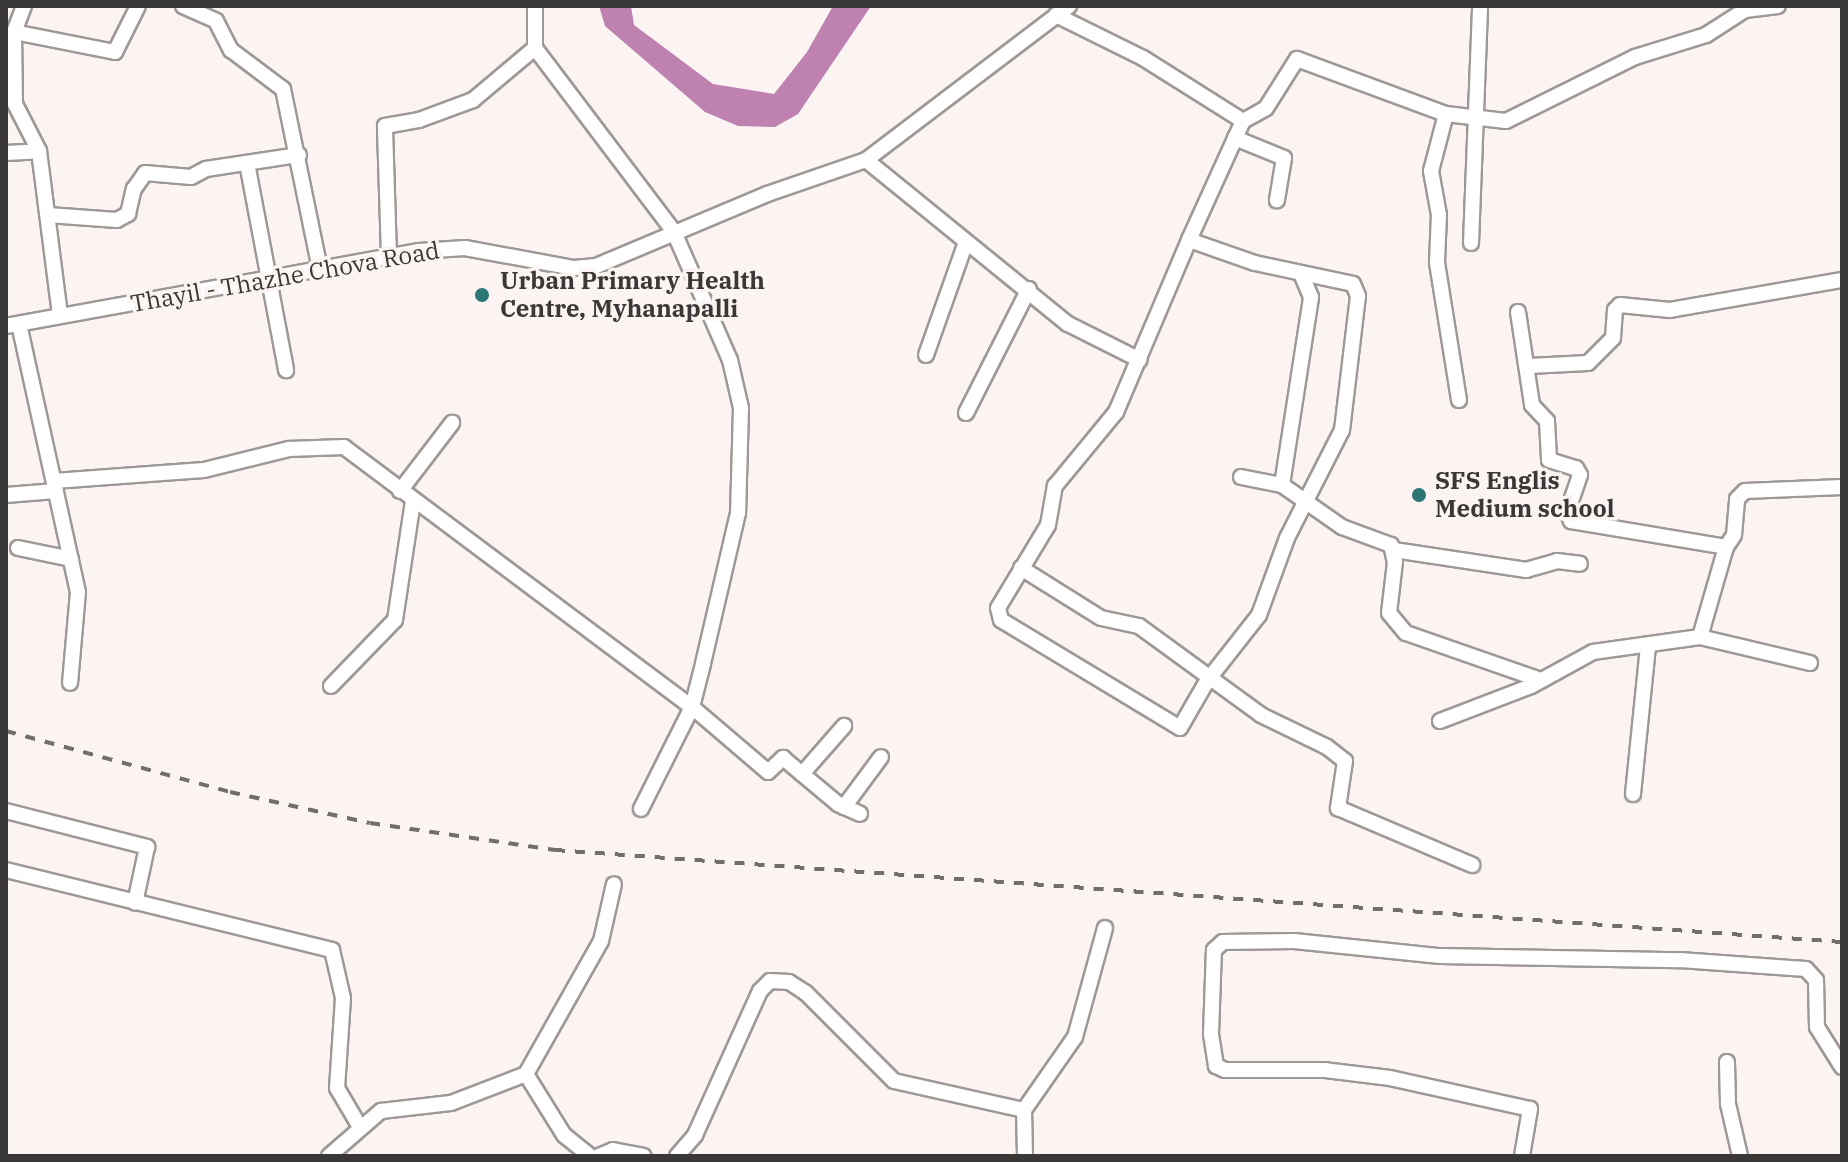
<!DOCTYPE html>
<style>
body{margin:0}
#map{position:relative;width:1848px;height:1162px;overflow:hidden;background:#fbf4f2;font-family:"IBM Plex Serif",serif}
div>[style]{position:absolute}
.water>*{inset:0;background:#be81b0}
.roads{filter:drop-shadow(2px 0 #9e9896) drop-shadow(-2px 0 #9e9896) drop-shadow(0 2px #9e9896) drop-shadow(0 -2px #9e9896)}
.minor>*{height:14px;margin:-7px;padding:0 7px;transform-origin:7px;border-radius:7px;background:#fff}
.rail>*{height:4px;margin-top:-2px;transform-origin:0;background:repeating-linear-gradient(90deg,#726e6d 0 10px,transparent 0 20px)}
.dots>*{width:22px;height:22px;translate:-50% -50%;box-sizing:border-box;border:4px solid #fbf4f2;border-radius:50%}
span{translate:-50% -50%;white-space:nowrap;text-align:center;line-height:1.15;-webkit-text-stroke:7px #fbf4f2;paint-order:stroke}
.street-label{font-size:24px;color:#3a3837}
.poi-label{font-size:24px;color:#3a3837;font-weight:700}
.left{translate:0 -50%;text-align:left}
.frame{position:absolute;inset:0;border:8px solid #3a3837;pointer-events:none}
</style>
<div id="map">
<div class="water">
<div style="clip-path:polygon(599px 6px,631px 6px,634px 25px,713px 84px,774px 94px,807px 52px,833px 6px,871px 6px,798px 114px,775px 127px,738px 126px,705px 112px,605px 26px)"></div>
</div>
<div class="roads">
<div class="minor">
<div style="left:24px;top:6px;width:28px;rotate:111deg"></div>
<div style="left:14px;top:32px;width:72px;rotate:89.2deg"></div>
<div style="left:15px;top:104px;width:53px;rotate:62.9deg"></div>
<div style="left:39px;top:151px;width:165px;rotate:82.7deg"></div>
<div style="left:183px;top:6px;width:36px;rotate:24deg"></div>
<div style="left:216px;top:21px;width:33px;rotate:63deg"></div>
<div style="left:231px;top:50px;width:65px;rotate:36.9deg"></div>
<div style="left:283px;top:89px;width:185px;rotate:78.4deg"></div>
<div style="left:535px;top:6px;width:42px;rotate:90deg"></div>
<div style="left:535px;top:48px;width:231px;rotate:52.9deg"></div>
<div style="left:674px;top:232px;width:140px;rotate:66.4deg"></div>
<div style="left:730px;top:360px;width:49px;rotate:77.1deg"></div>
<div style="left:741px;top:408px;width:105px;rotate:91.6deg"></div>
<div style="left:738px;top:513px;width:155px;rotate:103.1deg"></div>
<div style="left:703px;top:664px;width:44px;rotate:104.3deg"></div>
<div style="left:692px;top:707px;width:114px;rotate:116.6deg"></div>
<div style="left:1056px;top:15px;width:97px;rotate:26.3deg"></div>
<div style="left:1143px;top:58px;width:118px;rotate:32.2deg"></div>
<div style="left:14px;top:32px;width:103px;rotate:11.2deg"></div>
<div style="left:115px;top:52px;width:51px;rotate:-63.4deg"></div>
<div style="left:1235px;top:138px;width:53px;rotate:22.2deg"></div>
<div style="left:1284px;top:158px;width:43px;rotate:99.5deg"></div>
<div style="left:6px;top:153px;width:33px;rotate:-3deg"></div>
<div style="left:866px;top:160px;width:260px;rotate:39.1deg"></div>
<div style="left:1068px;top:324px;width:80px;rotate:26.6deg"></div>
<div style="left:247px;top:163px;width:211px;rotate:79.3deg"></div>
<div style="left:48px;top:215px;width:69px;rotate:4.1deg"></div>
<div style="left:117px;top:220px;width:13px;rotate:-29deg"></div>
<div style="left:128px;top:214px;width:26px;rotate:-77deg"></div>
<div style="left:134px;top:189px;width:19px;rotate:-55deg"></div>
<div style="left:145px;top:173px;width:46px;rotate:5deg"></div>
<div style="left:191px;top:177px;width:17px;rotate:-28deg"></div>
<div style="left:206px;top:169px;width:94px;rotate:-8.6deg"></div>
<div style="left:1189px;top:240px;width:70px;rotate:19.2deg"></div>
<div style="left:1255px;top:263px;width:100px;rotate:12.1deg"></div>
<div style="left:1353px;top:284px;width:13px;rotate:67deg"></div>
<div style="left:1358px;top:296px;width:135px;rotate:96.8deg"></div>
<div style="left:1342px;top:430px;width:121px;rotate:117deg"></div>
<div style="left:1287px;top:538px;width:82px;rotate:110deg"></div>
<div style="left:1259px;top:615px;width:84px;rotate:128.2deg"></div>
<div style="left:1207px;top:681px;width:54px;rotate:119.9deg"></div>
<div style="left:1180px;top:728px;width:209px;rotate:-148.9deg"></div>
<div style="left:1001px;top:620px;width:12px;rotate:-104deg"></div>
<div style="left:998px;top:608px;width:97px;rotate:-58.9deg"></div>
<div style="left:1048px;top:525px;width:40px;rotate:-80deg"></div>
<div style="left:1055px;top:486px;width:96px;rotate:-50.5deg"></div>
<div style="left:1116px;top:412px;width:187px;rotate:-67deg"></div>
<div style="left:1189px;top:240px;width:131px;rotate:-65.6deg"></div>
<div style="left:1243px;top:121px;width:26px;rotate:-29deg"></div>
<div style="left:1266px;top:108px;width:58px;rotate:-57.7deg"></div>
<div style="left:1297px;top:59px;width:159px;rotate:20.3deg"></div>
<div style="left:1471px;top:243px;width:237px;rotate:-87.8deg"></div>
<div style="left:389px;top:256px;width:130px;rotate:-91.8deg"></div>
<div style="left:385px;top:126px;width:35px;rotate:-10deg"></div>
<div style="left:419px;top:120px;width:58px;rotate:-20.3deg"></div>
<div style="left:473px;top:100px;width:81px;rotate:-40deg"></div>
<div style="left:1518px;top:312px;width:94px;rotate:81.4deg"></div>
<div style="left:1532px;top:405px;width:22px;rotate:47deg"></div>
<div style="left:1547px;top:421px;width:39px;rotate:87deg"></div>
<div style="left:1549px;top:460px;width:28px;rotate:17deg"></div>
<div style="left:1576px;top:468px;width:8px;rotate:60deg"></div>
<div style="left:1580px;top:475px;width:39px;rotate:109deg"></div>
<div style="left:1567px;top:512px;width:10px;rotate:66deg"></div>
<div style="left:1571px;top:521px;width:157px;rotate:9.5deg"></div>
<div style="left:1726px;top:547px;width:14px;rotate:-56deg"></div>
<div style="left:1734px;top:535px;width:36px;rotate:-85deg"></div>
<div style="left:1737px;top:499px;width:11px;rotate:-45deg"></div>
<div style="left:1745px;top:491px;width:97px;rotate:-2.4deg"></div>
<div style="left:19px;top:324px;width:274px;rotate:77.6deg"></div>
<div style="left:78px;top:592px;width:91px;rotate:95deg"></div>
<div style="left:6px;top:326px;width:420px;rotate:-10.3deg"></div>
<div style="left:419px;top:251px;width:46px;rotate:-3.7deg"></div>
<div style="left:465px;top:248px;width:111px;rotate:10.4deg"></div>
<div style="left:574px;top:268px;width:22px;rotate:-5deg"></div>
<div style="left:596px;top:266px;width:186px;rotate:-22.8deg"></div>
<div style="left:767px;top:194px;width:105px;rotate:-19deg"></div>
<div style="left:866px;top:160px;width:255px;rotate:-37.2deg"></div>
<div style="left:926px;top:355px;width:120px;rotate:-70.5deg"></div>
<div style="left:1529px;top:366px;width:59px;rotate:-2.9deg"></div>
<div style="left:1588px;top:363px;width:35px;rotate:-45deg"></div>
<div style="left:1613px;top:338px;width:28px;rotate:-86deg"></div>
<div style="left:1615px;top:310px;width:7px;rotate:-45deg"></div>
<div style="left:1620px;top:305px;width:50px;rotate:5.7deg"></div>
<div style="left:1670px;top:310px;width:175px;rotate:-9.9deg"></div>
<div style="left:1459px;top:400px;width:140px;rotate:-99.1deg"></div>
<div style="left:1437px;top:262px;width:47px;rotate:-87.6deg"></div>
<div style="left:1439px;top:215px;width:45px;rotate:-100.3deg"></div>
<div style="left:1431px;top:171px;width:59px;rotate:-75.3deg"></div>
<div style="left:1446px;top:114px;width:60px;rotate:6.7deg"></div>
<div style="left:1506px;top:121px;width:144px;rotate:-26.4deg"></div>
<div style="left:1635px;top:57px;width:74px;rotate:-17.2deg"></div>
<div style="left:1706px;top:35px;width:46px;rotate:-32.7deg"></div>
<div style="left:1745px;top:10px;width:33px;rotate:-7deg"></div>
<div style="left:966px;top:413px;width:139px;rotate:-63.1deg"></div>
<div style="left:1241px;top:477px;width:42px;rotate:11deg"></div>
<div style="left:1282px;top:485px;width:73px;rotate:35deg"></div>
<div style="left:1342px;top:527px;width:52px;rotate:20.2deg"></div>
<div style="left:1391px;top:545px;width:17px;rotate:77deg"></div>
<div style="left:1395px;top:562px;width:51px;rotate:96.7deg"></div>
<div style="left:1389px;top:613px;width:26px;rotate:50deg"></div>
<div style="left:1406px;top:633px;width:143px;rotate:19.2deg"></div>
<div style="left:54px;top:481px;width:150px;rotate:-4.2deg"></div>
<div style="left:204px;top:470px;width:88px;rotate:-13.9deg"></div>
<div style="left:289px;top:449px;width:55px;rotate:-2.1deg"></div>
<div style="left:344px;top:447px;width:434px;rotate:36.8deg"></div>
<div style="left:692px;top:707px;width:100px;rotate:40.5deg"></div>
<div style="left:768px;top:772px;width:21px;rotate:-43deg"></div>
<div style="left:783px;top:758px;width:72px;rotate:39.9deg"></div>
<div style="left:838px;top:804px;width:24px;rotate:24deg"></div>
<div style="left:1282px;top:485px;width:190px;rotate:-81.2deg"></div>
<div style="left:1311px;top:297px;width:25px;rotate:-113deg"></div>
<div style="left:400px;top:491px;width:86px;rotate:-52.6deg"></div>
<div style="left:6px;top:495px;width:50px;rotate:-4.6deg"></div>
<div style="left:18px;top:548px;width:54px;rotate:11.7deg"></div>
<div style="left:1394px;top:550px;width:134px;rotate:8.6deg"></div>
<div style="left:1526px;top:570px;width:32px;rotate:-16deg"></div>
<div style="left:1557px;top:561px;width:23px;rotate:7deg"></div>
<div style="left:1021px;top:568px;width:94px;rotate:32deg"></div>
<div style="left:1101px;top:618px;width:39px;rotate:12deg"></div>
<div style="left:1139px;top:626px;width:151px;rotate:36.1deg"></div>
<div style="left:1261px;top:715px;width:73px;rotate:25.9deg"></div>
<div style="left:1327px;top:747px;width:23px;rotate:38deg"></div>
<div style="left:1345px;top:761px;width:48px;rotate:98.5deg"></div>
<div style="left:1338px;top:808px;width:146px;rotate:23deg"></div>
<div style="left:1700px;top:637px;width:94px;rotate:-73.9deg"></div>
<div style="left:331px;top:686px;width:92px;rotate:-45.9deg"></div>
<div style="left:395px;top:620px;width:120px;rotate:-81.4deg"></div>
<div style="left:1440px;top:721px;width:97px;rotate:-21deg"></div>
<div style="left:1531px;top:686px;width:71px;rotate:-28.7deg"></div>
<div style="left:1593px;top:652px;width:108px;rotate:-8deg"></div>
<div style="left:1700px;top:637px;width:113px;rotate:13.3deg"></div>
<div style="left:802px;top:774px;width:64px;rotate:-48.8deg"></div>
<div style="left:1633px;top:794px;width:149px;rotate:-84.2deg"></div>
<div style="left:844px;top:807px;width:62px;rotate:-53.5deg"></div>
<div style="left:6px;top:811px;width:146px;rotate:14.3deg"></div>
<div style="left:147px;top:847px;width:57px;rotate:102.1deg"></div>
<div style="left:6px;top:870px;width:336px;rotate:13.8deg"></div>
<div style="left:332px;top:950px;width:49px;rotate:77.1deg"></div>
<div style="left:343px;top:998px;width:90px;rotate:93.8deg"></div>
<div style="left:337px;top:1088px;width:45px;rotate:59.5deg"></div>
<div style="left:1727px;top:1062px;width:42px;rotate:88.6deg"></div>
<div style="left:1728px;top:1104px;width:53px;rotate:77deg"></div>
<div style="left:526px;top:1074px;width:153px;rotate:-60.6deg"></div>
<div style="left:601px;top:941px;width:58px;rotate:-77.2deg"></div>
<div style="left:329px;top:1156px;width:69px;rotate:-40.9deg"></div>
<div style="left:381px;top:1111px;width:70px;rotate:-6.5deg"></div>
<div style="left:451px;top:1103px;width:80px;rotate:-21.1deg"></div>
<div style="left:526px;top:1074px;width:72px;rotate:58.1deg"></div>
<div style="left:564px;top:1135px;width:33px;rotate:39deg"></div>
<div style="left:599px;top:1156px;width:15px;rotate:-23deg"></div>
<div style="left:613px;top:1150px;width:31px;rotate:11deg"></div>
<div style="left:677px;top:1156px;width:28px;rotate:-49deg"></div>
<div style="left:695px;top:1135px;width:158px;rotate:-65.7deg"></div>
<div style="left:760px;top:991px;width:14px;rotate:-45deg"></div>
<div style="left:770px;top:981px;width:19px;rotate:3deg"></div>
<div style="left:789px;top:982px;width:20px;rotate:33deg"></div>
<div style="left:806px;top:993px;width:124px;rotate:45deg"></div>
<div style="left:894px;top:1081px;width:133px;rotate:12.6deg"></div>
<div style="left:1025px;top:1156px;width:46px;rotate:-91.2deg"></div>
<div style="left:1024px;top:1110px;width:89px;rotate:-55.1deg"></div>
<div style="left:1075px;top:1037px;width:113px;rotate:-74.6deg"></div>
<div style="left:1522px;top:1156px;width:48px;rotate:-80.3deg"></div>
<div style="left:1530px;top:1109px;width:143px;rotate:-167.5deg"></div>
<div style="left:1390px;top:1078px;width:65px;rotate:-173deg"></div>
<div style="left:1325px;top:1070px;width:100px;rotate:180deg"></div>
<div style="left:1225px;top:1070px;width:10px;rotate:-156deg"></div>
<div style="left:1216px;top:1066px;width:32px;rotate:-99deg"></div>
<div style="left:1211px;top:1034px;width:84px;rotate:-88deg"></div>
<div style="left:1214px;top:950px;width:12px;rotate:-42deg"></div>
<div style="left:1223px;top:942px;width:71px;rotate:-0.8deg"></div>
<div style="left:1294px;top:941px;width:147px;rotate:5.9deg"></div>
<div style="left:1440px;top:956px;width:240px;rotate:1deg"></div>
<div style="left:1680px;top:960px;width:126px;rotate:4.1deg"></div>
<div style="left:1806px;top:969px;width:15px;rotate:48deg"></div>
<div style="left:1816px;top:980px;width:47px;rotate:88.8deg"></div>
<div style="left:1817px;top:1027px;width:47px;rotate:58deg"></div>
</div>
</div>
<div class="rail">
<div style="left:6px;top:731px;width:232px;rotate:15.2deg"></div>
<div style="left:230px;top:792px;width:143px;rotate:12.5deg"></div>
<div style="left:370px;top:823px;width:187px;rotate:8.3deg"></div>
<div style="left:555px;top:850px;width:1290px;rotate:4.09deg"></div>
</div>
<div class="dots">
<div style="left:482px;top:295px;background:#2c7674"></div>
<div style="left:1419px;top:495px;background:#2c7674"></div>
</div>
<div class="street-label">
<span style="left:285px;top:277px;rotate:-10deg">Thayil - Thazhe Chova Road</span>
</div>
<div class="poi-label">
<span class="left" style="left:500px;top:295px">Urban Primary Health<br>Centre, Myhanapalli</span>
<span class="left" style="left:1435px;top:495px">SFS Englis<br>Medium school</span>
</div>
<div class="frame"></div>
</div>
